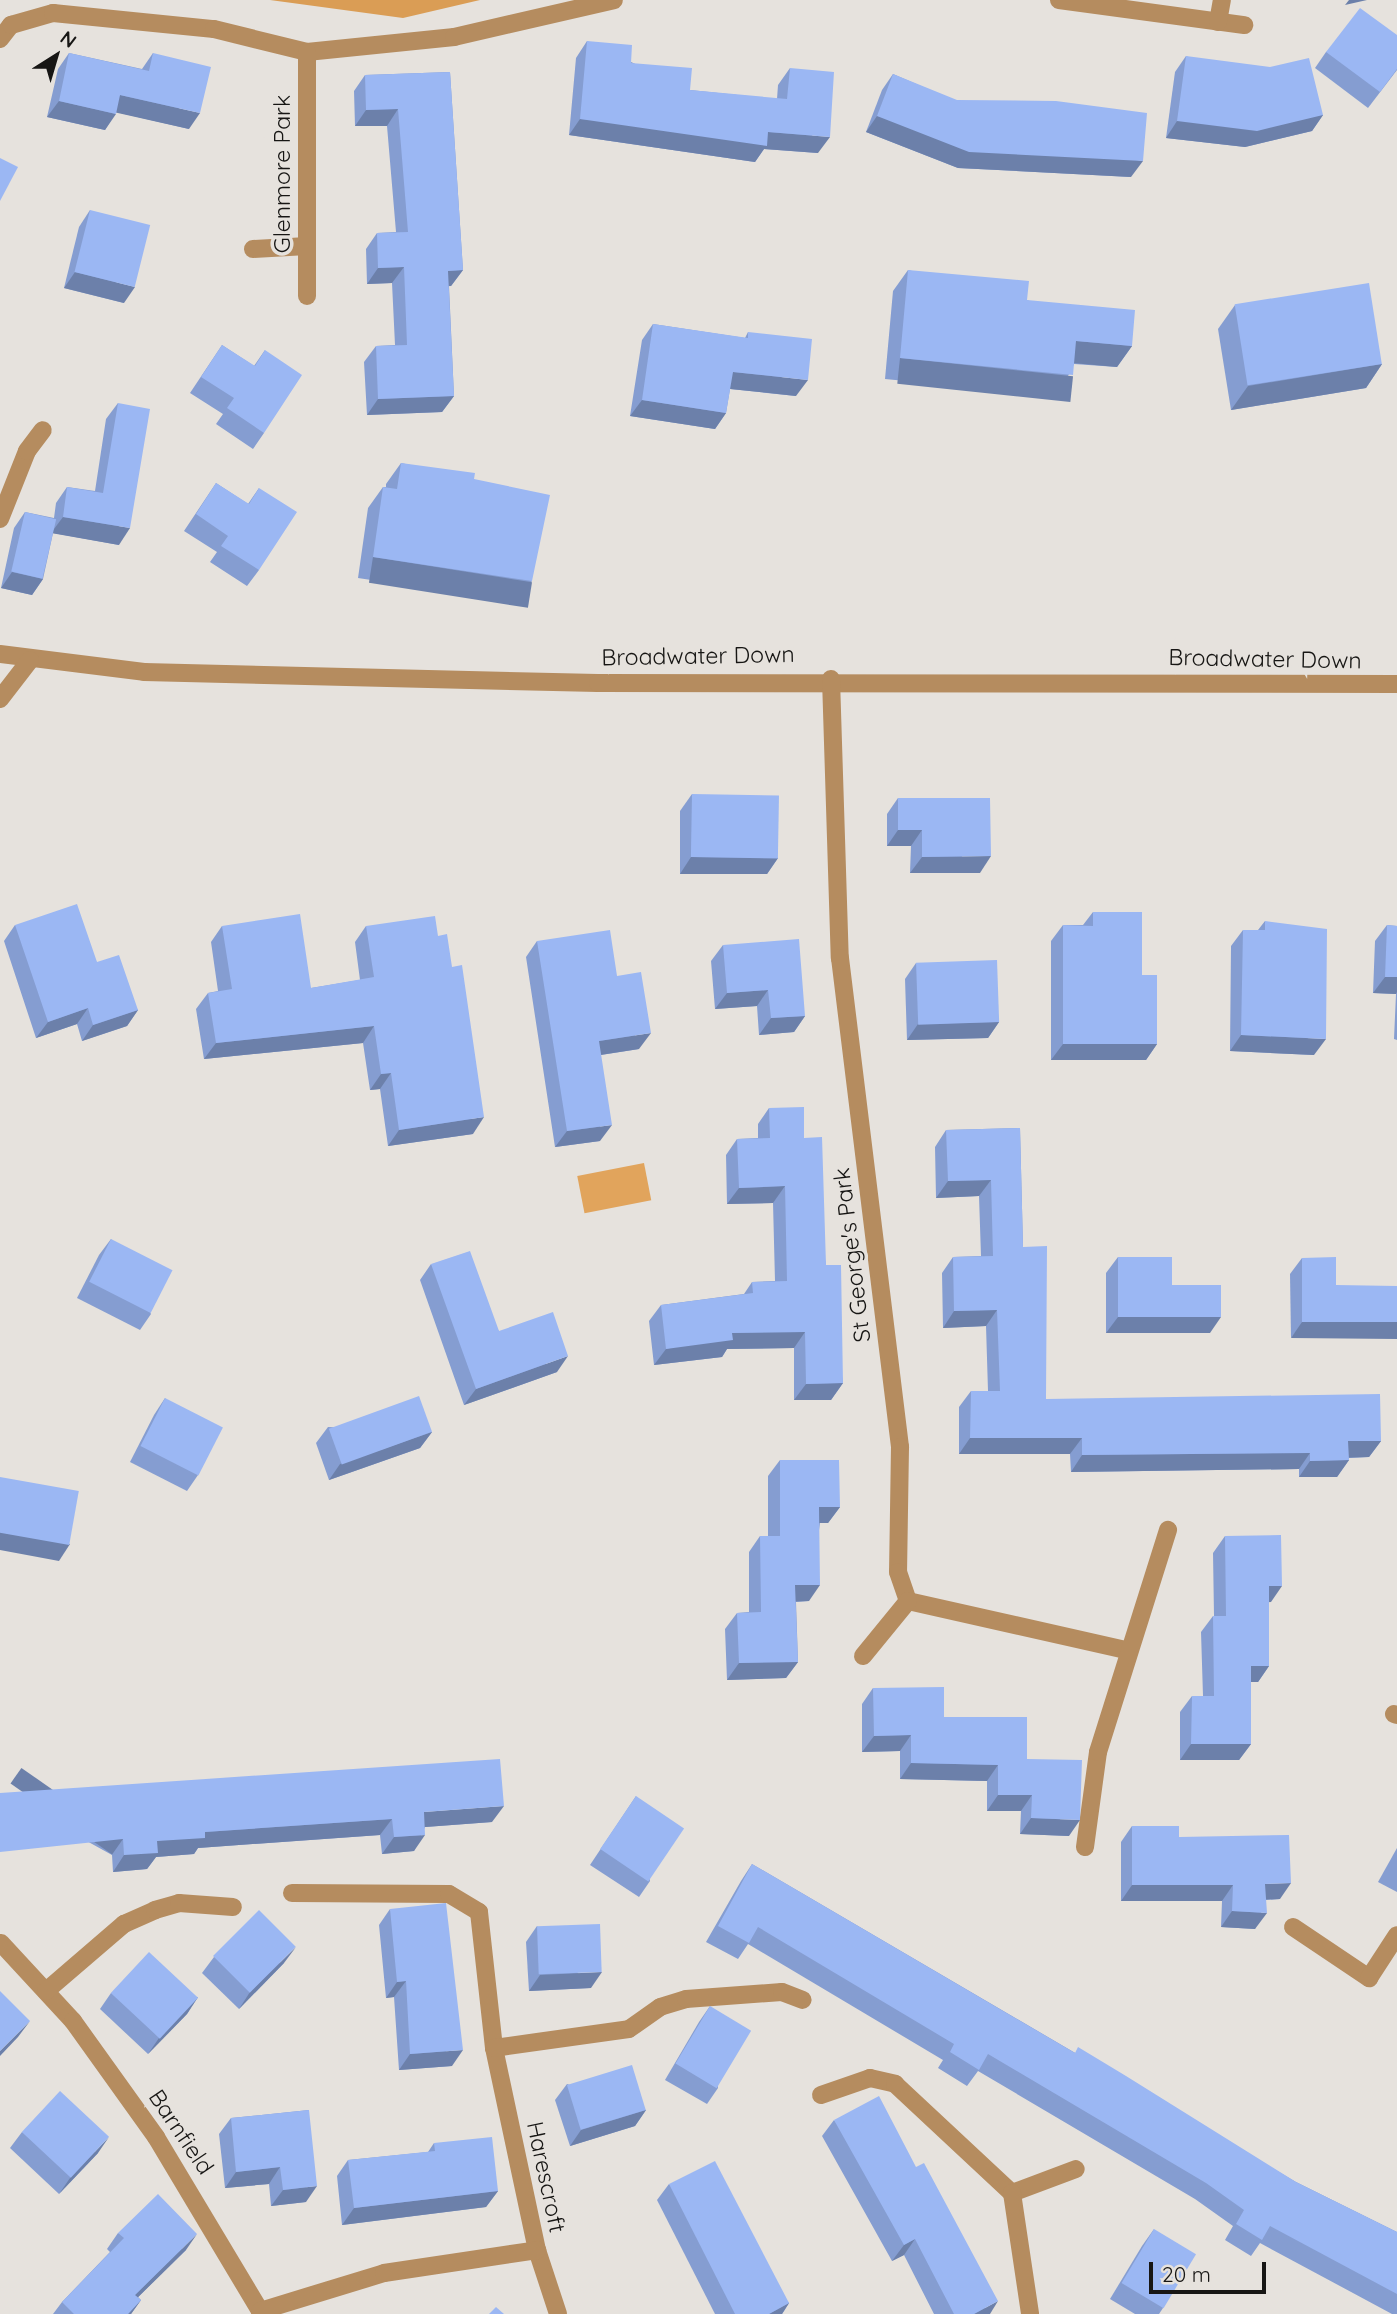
<!DOCTYPE html>
<style>
body{margin:0}
#map{position:relative;width:1397px;height:2314px;overflow:hidden;background:#e6e2dd;font-family:Quicksand,sans-serif}
div>[style]{position:absolute}
.forest>*{inset:0;background:#da9d55}
.water>*{inset:0;background:#e1a45c;transform-origin:0 0}
.minor>*{height:18px;margin:-9px;padding:0 9px;transform-origin:9px;border-radius:9px;background:#b58c5f}
.wall>*{inset:0;background:#859dd1}
.shaded-wall>*{inset:0;background:#6c80aa;transform-origin:0 0}
.building>*{inset:0;background:#9bb7f3;transform-origin:0 0}
span{translate:-50% -50%;white-space:nowrap;text-align:center;line-height:1.15;-webkit-text-stroke:7px #e6e2dd;paint-order:stroke}
.street-label{font-size:23px;color:#171614}
.north{position:absolute;left:21px;top:21px;width:70px;height:70px;-webkit-text-stroke:5px #e6e2dd;paint-order:stroke;rotate:37deg;font-size:19px;font-weight:700;line-height:28px;text-align:center;color:#171614}
.north::after{content:'';display:block;margin:auto;width:24px;height:32px;background:#171614;clip-path:polygon(50% 0,100% 100%,50% 72%,0 100%)}
.scale{position:absolute;left:1149px;top:2262px;width:117px;height:32px;box-sizing:border-box;border:4px solid #171614;border-top:0;padding-left:9px;font-size:21px;line-height:24px;white-space:nowrap;color:#171614;-webkit-text-stroke:5px #e6e2dd;paint-order:stroke}
</style>
<div id="map">
<div class="forest">
<div style="clip-path:polygon(270px 0,480px 0,403px 18px)"></div>
</div>
<div class="water">
<div style="left:644px;top:1163px;width:38px;height:68px;rotate:79deg"></div>
</div>
<div class="minor">
<div style="left:1059px;top:0;width:187px;rotate:7.7deg"></div>
<div style="left:1218px;top:22px;width:22px;rotate:-80deg"></div>
<div style="left:0;top:39px;width:18px;rotate:-52deg"></div>
<div style="left:11px;top:25px;width:44px;rotate:-15.9deg"></div>
<div style="left:53px;top:13px;width:162px;rotate:5.7deg"></div>
<div style="left:214px;top:29px;width:96px;rotate:13.9deg"></div>
<div style="left:307px;top:52px;width:148px;rotate:-5.8deg"></div>
<div style="left:454px;top:37px;width:164px;rotate:-13deg"></div>
<div style="left:253px;top:249px;width:54px;rotate:-3.2deg"></div>
<div style="left:307px;top:296px;width:244px;rotate:-90deg"></div>
<div style="left:0;top:519px;width:73px;rotate:-68.3deg"></div>
<div style="left:27px;top:451px;width:26px;rotate:-53deg"></div>
<div style="left:0;top:654px;width:145px;rotate:7.1deg"></div>
<div style="left:144px;top:672px;width:454px;rotate:1.4deg"></div>
<div style="left:598px;top:683px;width:799px;rotate:0.07deg"></div>
<div style="left:831px;top:679px;width:279px;rotate:88.2deg"></div>
<div style="left:840px;top:958px;width:493px;rotate:83deg"></div>
<div style="left:900px;top:1447px;width:125px;rotate:90.9deg"></div>
<div style="left:898px;top:1572px;width:31px;rotate:71deg"></div>
<div style="left:908px;top:1601px;width:222px;rotate:12.7deg"></div>
<div style="left:0;top:699px;width:49px;rotate:-52.4deg"></div>
<div style="left:863px;top:1656px;width:71px;rotate:-50.7deg"></div>
<div style="left:1394px;top:1714px;width:3px;rotate:18deg"></div>
<div style="left:1085px;top:1847px;width:96px;rotate:-82.2deg"></div>
<div style="left:1098px;top:1752px;width:233px;rotate:-72.5deg"></div>
<div style="left:292px;top:1893px;width:157px;rotate:0.4deg"></div>
<div style="left:449px;top:1894px;width:35px;rotate:31deg"></div>
<div style="left:479px;top:1912px;width:137px;rotate:83.7deg"></div>
<div style="left:494px;top:2048px;width:207px;rotate:78deg"></div>
<div style="left:537px;top:2250px;width:67px;rotate:71.8deg"></div>
<div style="left:1293px;top:1927px;width:92px;rotate:33.9deg"></div>
<div style="left:1369px;top:1978px;width:51px;rotate:-56.9deg"></div>
<div style="left:1px;top:1943px;width:106px;rotate:47.3deg"></div>
<div style="left:73px;top:2021px;width:143px;rotate:54.4deg"></div>
<div style="left:156px;top:2137px;width:203px;rotate:59.1deg"></div>
<div style="left:260px;top:2311px;width:130px;rotate:-17deg"></div>
<div style="left:384px;top:2273px;width:155px;rotate:-8.5deg"></div>
<div style="left:46px;top:1991px;width:103px;rotate:-40.7deg"></div>
<div style="left:124px;top:1924px;width:34px;rotate:-24deg"></div>
<div style="left:155px;top:1910px;width:25px;rotate:-16deg"></div>
<div style="left:179px;top:1903px;width:54px;rotate:4.2deg"></div>
<div style="left:494px;top:2048px;width:136px;rotate:-8deg"></div>
<div style="left:629px;top:2029px;width:38px;rotate:-35deg"></div>
<div style="left:660px;top:2007px;width:27px;rotate:-17deg"></div>
<div style="left:686px;top:1999px;width:96px;rotate:-4.2deg"></div>
<div style="left:782px;top:1992px;width:22px;rotate:21deg"></div>
<div style="left:821px;top:2095px;width:52px;rotate:-19.1deg"></div>
<div style="left:870px;top:2078px;width:26px;rotate:13deg"></div>
<div style="left:895px;top:2084px;width:160px;rotate:43deg"></div>
<div style="left:1012px;top:2193px;width:68px;rotate:-20.6deg"></div>
<div style="left:1012px;top:2193px;width:122px;rotate:81.5deg"></div>
</div>
<div class="wall">
<div style="clip-path:polygon(1397px 35px,1397px 70px,1368px 108px,1315px 68px,1326px 52px)"></div>
<div style="clip-path:polygon(587px 41px,690px 90px,777px 99px,778px 85px,790px 68px,818px 153px,764px 149px,755px 162px,569px 135px,576px 58px)"></div>
<div style="clip-path:polygon(69px 53px,142px 69px,153px 53px,189px 129px,116px 112px,105px 130px,47px 117px,58px 69px)"></div>
<div style="clip-path:polygon(1186px 56px,1323px 115px,1312px 131px,1245px 147px,1166px 138px,1175px 72px)"></div>
<div style="clip-path:polygon(450px 72px,463px 270px,451px 286px,449px 286px,454px 396px,442px 412px,367px 415px,364px 362px,376px 346px,395px 345px,392px 283px,367px 284px,366px 249px,377px 233px,396px 232px,387px 126px,355px 126px,354px 91px,365px 75px)"></div>
<div style="clip-path:polygon(893px 74px,1131px 177px,958px 168px,866px 132px,882px 90px)"></div>
<div style="clip-path:polygon(90px 210px,124px 303px,64px 288px,79px 227px)"></div>
<div style="clip-path:polygon(908px 270px,1027px 300px,1132px 346px,1117px 367px,1074px 364px,1058px 396px,885px 379px,893px 291px)"></div>
<div style="clip-path:polygon(1235px 305px,1382px 364px,1366px 388px,1231px 410px,1218px 329px)"></div>
<div style="clip-path:polygon(653px 324px,745px 338px,748px 332px,796px 396px,730px 389px,726px 413px,715px 429px,630px 416px,642px 340px)"></div>
<div style="clip-path:polygon(222px 345px,254px 366px,265px 350px,264px 433px,253px 449px,216px 424px,223px 414px,190px 393px)"></div>
<div style="clip-path:polygon(118px 403px,119px 545px,53px 533px,43px 579px,32px 595px,1px 588px,14px 528px,25px 512px,54px 518px,56px 503px,67px 487px,95px 491px,106px 419px)"></div>
<div style="clip-path:polygon(401px 463px,474px 479px,532px 581px,517px 602px,358px 578px,368px 508px,383px 487px,386px 487px,386px 484px)"></div>
<div style="clip-path:polygon(216px 483px,248px 504px,259px 488px,259px 570px,247px 586px,210px 562px,217px 552px,184px 531px)"></div>
<div style="clip-path:polygon(692px 794px,778px 858px,767px 874px,680px 874px,680px 811px)"></div>
<div style="clip-path:polygon(898px 798px,980px 873px,910px 873px,911px 846px,887px 846px,887px 814px)"></div>
<div style="clip-path:polygon(1093px 912px,1142px 975px,1157px 1044px,1146px 1060px,1051px 1060px,1051px 941px,1063px 925px,1083px 925px)"></div>
<div style="clip-path:polygon(1265px 921px,1314px 1055px,1230px 1051px,1231px 946px,1243px 930px,1258px 930px)"></div>
<div style="clip-path:polygon(15px 925px,97px 962px,138px 1010px,127px 1026px,82px 1041px,77px 1024px,36px 1038px,4px 941px)"></div>
<div style="clip-path:polygon(1387px 925px,1397px 926px,1397px 1040px,1394px 1039px,1396px 994px,1373px 993px,1375px 941px)"></div>
<div style="clip-path:polygon(222px 926px,311px 988px,360px 980px,355px 942px,366px 926px,438px 936px,473px 1134px,388px 1146px,380px 1089px,370px 1090px,363px 1043px,204px 1059px,196px 1009px,208px 993px,218px 991px,211px 942px)"></div>
<div style="clip-path:polygon(537px 941px,617px 976px,639px 1049px,601px 1055px,600px 1141px,555px 1147px,526px 957px)"></div>
<div style="clip-path:polygon(723px 945px,805px 1016px,794px 1032px,759px 1035px,757px 1006px,715px 1009px,711px 961px)"></div>
<div style="clip-path:polygon(916px 963px,999px 1022px,988px 1038px,907px 1040px,905px 979px)"></div>
<div style="clip-path:polygon(769px 1108px,804px 1138px,826px 1265px,843px 1383px,831px 1400px,794px 1400px,794px 1348px,727px 1349px,722px 1357px,654px 1365px,649px 1321px,661px 1305px,744px 1294px,752px 1282px,775px 1281px,773px 1203px,727px 1204px,726px 1155px,737px 1139px,758px 1138px,758px 1124px)"></div>
<div style="clip-path:polygon(1020px 1128px,1023px 1247px,1046px 1399px,1381px 1441px,1369px 1457px,1349px 1458px,1349px 1460px,1337px 1477px,1299px 1477px,1299px 1469px,1071px 1472px,1070px 1454px,959px 1454px,959px 1407px,971px 1391px,988px 1391px,986px 1326px,943px 1328px,942px 1273px,953px 1257px,981px 1256px,979px 1196px,936px 1198px,935px 1147px,946px 1130px)"></div>
<div style="clip-path:polygon(111px 1239px,151px 1314px,140px 1330px,77px 1298px,99px 1255px)"></div>
<div style="clip-path:polygon(1118px 1257px,1172px 1285px,1210px 1333px,1106px 1333px,1106px 1273px)"></div>
<div style="clip-path:polygon(1302px 1258px,1336px 1285px,1291px 1338px,1290px 1274px)"></div>
<div style="clip-path:polygon(431px 1264px,499px 1331px,557px 1372px,464px 1405px,420px 1280px)"></div>
<div style="clip-path:polygon(165px 1398px,198px 1475px,187px 1491px,130px 1462px,154px 1415px)"></div>
<div style="clip-path:polygon(328px 1427px,432px 1432px,420px 1448px,329px 1480px,316px 1443px)"></div>
<div style="clip-path:polygon(780px 1460px,840px 1507px,828px 1523px,820px 1523px,809px 1601px,796px 1602px,798px 1662px,786px 1678px,727px 1680px,725px 1629px,737px 1613px,749px 1612px,749px 1552px,760px 1536px,768px 1536px,768px 1476px)"></div>
<div style="clip-path:polygon(1225px 1536px,1271px 1602px,1269px 1602px,1269px 1666px,1258px 1682px,1251px 1682px,1251px 1744px,1239px 1760px,1180px 1760px,1180px 1712px,1192px 1696px,1203px 1696px,1201px 1632px,1213px 1616px,1214px 1616px,1213px 1553px)"></div>
<div style="clip-path:polygon(873px 1688px,944px 1717px,1027px 1759px,1069px 1836px,1020px 1834px,1021px 1811px,987px 1811px,987px 1781px,900px 1779px,900px 1751px,862px 1752px,862px 1704px)"></div>
<div style="clip-path:polygon(0 1793px,492px 1822px,425px 1827px,414px 1851px,382px 1854px,380px 1835px,198px 1848px,194px 1854px,156px 1857px,147px 1869px,113px 1872px,112px 1855px)"></div>
<div style="clip-path:polygon(636px 1796px,650px 1881px,639px 1897px,590px 1865px)"></div>
<div style="clip-path:polygon(1132px 1826px,1179px 1837px,1280px 1899px,1266px 1900px,1255px 1929px,1221px 1927px,1222px 1901px,1121px 1901px,1121px 1842px)"></div>
<div style="clip-path:polygon(1397px 1848px,1397px 1892px,1378px 1882px)"></div>
<div style="clip-path:polygon(752px 1864px,1296px 2182px,1397px 2232px,1397px 2314px,1392px 2314px,1260px 2243px,1251px 2256px,1225px 2240px,1233px 2226px,1195px 2199px,978px 2071px,967px 2086px,938px 2068px,943px 2060px,748px 1944px,738px 1959px,706px 1942px,741px 1881px)"></div>
<div style="clip-path:polygon(390px 1909px,452px 2066px,399px 2070px,394px 1997px,386px 1998px,379px 1925px)"></div>
<div style="clip-path:polygon(537px 1926px,591px 1988px,529px 1991px,526px 1942px)"></div>
<div style="clip-path:polygon(214px 1957px,284px 1963px,239px 2009px,202px 1973px)"></div>
<div style="clip-path:polygon(111px 1993px,198px 1997px,187px 2014px,148px 2054px,100px 2009px)"></div>
<div style="clip-path:polygon(710px 2006px,718px 2088px,707px 2104px,665px 2080px,699px 2022px)"></div>
<div style="clip-path:polygon(567px 2084px,646px 2110px,635px 2126px,570px 2146px,555px 2100px)"></div>
<div style="clip-path:polygon(309px 2110px,306px 2202px,271px 2206px,269px 2184px,225px 2188px,219px 2134px,231px 2118px)"></div>
<div style="clip-path:polygon(834px 2120px,990px 2314px,934px 2314px,904px 2255px,892px 2261px,822px 2136px)"></div>
<div style="clip-path:polygon(22px 2132px,98px 2153px,59px 2194px,10px 2148px)"></div>
<div style="clip-path:polygon(434px 2143px,498px 2191px,486px 2207px,342px 2225px,337px 2176px,348px 2160px,428px 2152px)"></div>
<div style="clip-path:polygon(669px 2184px,789px 2303px,782px 2314px,715px 2314px,657px 2200px)"></div>
<div style="clip-path:polygon(1154px 2229px,1163px 2308px,1159px 2314px,1135px 2314px,1110px 2299px,1142px 2246px)"></div>
<div style="clip-path:polygon(118px 2233px,186px 2250px,138px 2297px,141px 2300px,131px 2314px,53px 2314px,62px 2302px,110px 2252px,107px 2249px)"></div>
</div>
<div class="shaded-wall">
<div style="clip-path:polygon(1349px 0,1367px 0,1345px 5px)"></div>
<div style="clip-path:polygon(120px 95px,200px 113px,189px 129px,109px 111px)"></div>
<div style="clip-path:polygon(59px 101px,116px 114px,105px 130px,47px 117px)"></div>
<div style="clip-path:polygon(398px 109px,387px 126px,355px 126px,366px 110px)"></div>
<div style="clip-path:polygon(1323px 115px,1312px 131px,1245px 147px,1166px 138px,1177px 121px)"></div>
<div style="clip-path:polygon(877px 116px,1143px 161px,1131px 177px,958px 168px,866px 132px)"></div>
<div style="clip-path:polygon(580px 119px,768px 132px,830px 137px,818px 153px,764px 149px,755px 162px,569px 135px)"></div>
<div style="clip-path:polygon(404px 267px,392px 283px,367px 284px,378px 268px)"></div>
<div style="clip-path:polygon(463px 270px,451px 286px,437px 287px,448px 271px)"></div>
<div style="clip-path:polygon(75px 272px,135px 287px,124px 303px,64px 288px)"></div>
<div style="clip-path:polygon(1076px 341px,1132px 346px,1117px 367px,1061px 362px)"></div>
<div style="left:900px;top:358px;width:174px;height:26px;rotate:6deg"></div>
<div style="clip-path:polygon(1382px 364px,1366px 388px,1231px 410px,1248px 386px)"></div>
<div style="clip-path:polygon(733px 372px,808px 380px,796px 396px,721px 388px)"></div>
<div style="clip-path:polygon(454px 396px,442px 412px,367px 415px,378px 399px)"></div>
<div style="clip-path:polygon(642px 400px,726px 413px,715px 429px,630px 416px)"></div>
<div style="clip-path:polygon(63px 517px,130px 528px,119px 545px,51px 533px)"></div>
<div style="left:373px;top:557px;width:161px;height:26px;rotate:9deg"></div>
<div style="clip-path:polygon(12px 572px,43px 579px,32px 595px,1px 588px)"></div>
<div style="clip-path:polygon(898px 830px,922px 830px,911px 846px,887px 846px)"></div>
<div style="clip-path:polygon(991px 856px,980px 873px,910px 873px,922px 857px)"></div>
<div style="clip-path:polygon(691px 857px,778px 858px,767px 874px,680px 874px)"></div>
<div style="clip-path:polygon(1385px 977px,1397px 977px,1397px 992px,1396px 994px,1373px 993px)"></div>
<div style="clip-path:polygon(768px 990px,757px 1006px,715px 1009px,727px 993px)"></div>
<div style="clip-path:polygon(88px 1008px,77px 1024px,36px 1038px,48px 1022px)"></div>
<div style="clip-path:polygon(138px 1010px,127px 1026px,82px 1041px,93px 1025px)"></div>
<div style="clip-path:polygon(805px 1016px,794px 1032px,759px 1035px,771px 1018px)"></div>
<div style="clip-path:polygon(999px 1022px,988px 1038px,907px 1040px,918px 1024px)"></div>
<div style="clip-path:polygon(374px 1026px,363px 1043px,204px 1059px,216px 1043px)"></div>
<div style="clip-path:polygon(651px 1033px,639px 1049px,587px 1057px,599px 1041px)"></div>
<div style="clip-path:polygon(1241px 1035px,1326px 1039px,1314px 1055px,1230px 1051px)"></div>
<div style="clip-path:polygon(1063px 1044px,1157px 1044px,1146px 1060px,1051px 1060px)"></div>
<div style="clip-path:polygon(391px 1073px,380px 1089px,370px 1090px,381px 1074px)"></div>
<div style="clip-path:polygon(484px 1117px,473px 1134px,388px 1146px,399px 1130px)"></div>
<div style="clip-path:polygon(612px 1125px,600px 1141px,555px 1147px,567px 1131px)"></div>
<div style="clip-path:polygon(991px 1180px,979px 1196px,936px 1198px,948px 1181px)"></div>
<div style="clip-path:polygon(785px 1186px,773px 1203px,727px 1204px,739px 1188px)"></div>
<div style="clip-path:polygon(997px 1310px,986px 1326px,943px 1328px,954px 1311px)"></div>
<div style="clip-path:polygon(1118px 1317px,1221px 1317px,1210px 1333px,1106px 1333px)"></div>
<div style="clip-path:polygon(1302px 1322px,1397px 1322px,1397px 1339px,1291px 1338px)"></div>
<div style="clip-path:polygon(805px 1332px,794px 1348px,727px 1349px,722px 1357px,654px 1365px,666px 1349px,732px 1333px)"></div>
<div style="clip-path:polygon(568px 1356px,557px 1372px,464px 1405px,476px 1389px)"></div>
<div style="clip-path:polygon(843px 1383px,831px 1400px,794px 1400px,806px 1384px)"></div>
<div style="clip-path:polygon(432px 1432px,420px 1448px,329px 1480px,340px 1464px)"></div>
<div style="clip-path:polygon(970px 1438px,1082px 1438px,1070px 1454px,959px 1454px)"></div>
<div style="clip-path:polygon(1348px 1441px,1381px 1441px,1369px 1457px,1337px 1458px)"></div>
<div style="clip-path:polygon(1310px 1453px,1299px 1469px,1071px 1472px,1082px 1455px)"></div>
<div style="clip-path:polygon(1349px 1460px,1337px 1477px,1299px 1477px,1310px 1461px)"></div>
<div style="clip-path:polygon(819px 1507px,840px 1507px,828px 1523px,808px 1523px)"></div>
<div style="clip-path:polygon(0 1532px,70px 1544px,59px 1561px,0 1550px)"></div>
<div style="clip-path:polygon(795px 1585px,820px 1585px,809px 1601px,784px 1602px)"></div>
<div style="clip-path:polygon(1269px 1586px,1282px 1586px,1271px 1602px,1257px 1603px)"></div>
<div style="clip-path:polygon(798px 1662px,786px 1678px,727px 1680px,739px 1663px)"></div>
<div style="clip-path:polygon(1251px 1666px,1269px 1666px,1258px 1682px,1240px 1682px)"></div>
<div style="clip-path:polygon(911px 1735px,900px 1751px,862px 1752px,874px 1736px)"></div>
<div style="clip-path:polygon(1191px 1744px,1251px 1744px,1239px 1760px,1180px 1760px)"></div>
<div style="clip-path:polygon(911px 1763px,998px 1765px,987px 1781px,900px 1779px)"></div>
<div style="clip-path:polygon(998px 1795px,1032px 1795px,1021px 1811px,987px 1811px)"></div>
<div style="clip-path:polygon(504px 1806px,492px 1822px,412px 1828px,424px 1812px)"></div>
<div style="clip-path:polygon(1031px 1818px,1080px 1820px,1069px 1836px,1020px 1834px)"></div>
<div style="clip-path:polygon(392px 1819px,380px 1835px,198px 1848px,194px 1854px,156px 1857px,147px 1869px,113px 1872px,124px 1855px,157px 1841px,205px 1832px)"></div>
<div style="clip-path:polygon(425px 1835px,414px 1851px,382px 1854px,394px 1837px)"></div>
<div style="left:123px;top:1839px;width:19px;height:124px;rotate:125deg"></div>
<div style="clip-path:polygon(1291px 1883px,1280px 1899px,1254px 1900px,1265px 1884px)"></div>
<div style="clip-path:polygon(1132px 1885px,1233px 1885px,1222px 1901px,1121px 1901px)"></div>
<div style="clip-path:polygon(1232px 1911px,1267px 1913px,1255px 1929px,1221px 1927px)"></div>
<div style="clip-path:polygon(296px 1947px,284px 1963px,239px 2009px,250px 1992px)"></div>
<div style="clip-path:polygon(602px 1972px,591px 1988px,529px 1991px,540px 1975px)"></div>
<div style="clip-path:polygon(406px 1981px,394px 1997px,386px 1998px,397px 1982px)"></div>
<div style="clip-path:polygon(198px 1997px,187px 2014px,148px 2054px,159px 2038px)"></div>
<div style="clip-path:polygon(30px 2021px,18px 2037px,0 2056px,0 2051px)"></div>
<div style="clip-path:polygon(463px 2050px,452px 2066px,399px 2070px,410px 2054px)"></div>
<div style="clip-path:polygon(646px 2110px,635px 2126px,570px 2146px,581px 2130px)"></div>
<div style="clip-path:polygon(109px 2137px,98px 2153px,59px 2194px,70px 2178px)"></div>
<div style="clip-path:polygon(280px 2167px,269px 2184px,225px 2188px,236px 2172px)"></div>
<div style="clip-path:polygon(317px 2186px,306px 2202px,271px 2206px,283px 2190px)"></div>
<div style="clip-path:polygon(498px 2191px,486px 2207px,342px 2225px,354px 2208px)"></div>
<div style="clip-path:polygon(197px 2234px,186px 2250px,124px 2311px,135px 2295px)"></div>
<div style="clip-path:polygon(915px 2239px,904px 2255px,892px 2261px,904px 2245px)"></div>
<div style="clip-path:polygon(141px 2300px,131px 2314px,128px 2314px)"></div>
<div style="clip-path:polygon(998px 2301px,990px 2314px,974px 2314px)"></div>
<div style="clip-path:polygon(789px 2303px,782px 2314px,769px 2314px)"></div>
</div>
<div class="building">
<div style="clip-path:polygon(1360px 8px,1397px 35px,1397px 69px,1380px 92px,1326px 52px)"></div>
<div style="clip-path:polygon(587px 41px,632px 45px,631px 63px,692px 68px,690px 90px,787px 99px,790px 68px,834px 72px,830px 137px,768px 132px,767px 146px,580px 119px)"></div>
<div style="clip-path:polygon(69px 53px,149px 71px,153px 53px,211px 67px,200px 113px,120px 95px,116px 114px,59px 101px)"></div>
<div style="clip-path:polygon(1186px 56px,1270px 67px,1309px 58px,1323px 115px,1257px 131px,1177px 121px)"></div>
<div style="clip-path:polygon(450px 72px,463px 270px,448px 271px,454px 396px,378px 399px,376px 346px,407px 345px,404px 267px,378px 268px,377px 233px,408px 232px,398px 109px,366px 110px,365px 75px)"></div>
<div style="clip-path:polygon(893px 74px,957px 100px,1056px 101px,1147px 113px,1143px 161px,969px 152px,877px 116px)"></div>
<div style="clip-path:polygon(0 158px,18px 167px,0 201px)"></div>
<div style="left:90px;top:210px;width:62px;height:64px;rotate:14deg"></div>
<div style="clip-path:polygon(908px 270px,1029px 281px,1027px 300px,1135px 310px,1132px 346px,1076px 341px,1073px 375px,900px 358px)"></div>
<div style="left:1369px;top:283px;width:82px;height:136px;rotate:81deg"></div>
<div style="clip-path:polygon(653px 324px,748px 338px,748px 332px,812px 339px,808px 380px,733px 372px,726px 413px,642px 400px)"></div>
<div style="clip-path:polygon(222px 345px,255px 366px,265px 350px,302px 375px,264px 433px,227px 408px,234px 398px,201px 377px)"></div>
<div style="clip-path:polygon(118px 403px,150px 409px,130px 528px,63px 517px,67px 487px,103px 493px)"></div>
<div style="clip-path:polygon(401px 463px,475px 473px,474px 479px,550px 495px,532px 581px,373px 557px,383px 487px,397px 489px)"></div>
<div style="clip-path:polygon(216px 483px,249px 504px,259px 488px,297px 512px,259px 570px,221px 546px,228px 536px,196px 514px)"></div>
<div style="left:25px;top:512px;width:32px;height:61px;rotate:13deg"></div>
<div style="left:692px;top:794px;width:87px;height:63px;rotate:1deg"></div>
<div style="clip-path:polygon(898px 798px,990px 798px,991px 856px,922px 857px,922px 830px,898px 830px)"></div>
<div style="clip-path:polygon(77px 904px,97px 962px,119px 955px,138px 1010px,93px 1025px,88px 1008px,48px 1022px,15px 925px)"></div>
<div style="clip-path:polygon(1093px 912px,1142px 912px,1142px 975px,1157px 975px,1157px 1044px,1063px 1044px,1063px 925px,1093px 926px)"></div>
<div style="clip-path:polygon(300px 914px,311px 988px,374px 977px,366px 926px,435px 916px,438px 936px,447px 934px,452px 967px,462px 965px,484px 1117px,399px 1130px,391px 1073px,381px 1074px,374px 1026px,216px 1043px,208px 993px,232px 989px,222px 926px)"></div>
<div style="clip-path:polygon(1265px 921px,1327px 929px,1326px 1039px,1241px 1035px,1243px 930px,1265px 930px)"></div>
<div style="clip-path:polygon(1387px 925px,1397px 926px,1397px 977px,1385px 977px)"></div>
<div style="clip-path:polygon(610px 930px,617px 976px,641px 972px,651px 1033px,599px 1041px,612px 1125px,567px 1131px,537px 941px)"></div>
<div style="clip-path:polygon(799px 939px,805px 1016px,771px 1018px,768px 990px,727px 993px,723px 945px)"></div>
<div style="left:997px;top:960px;width:62px;height:81px;rotate:88deg"></div>
<div style="clip-path:polygon(804px 1107px,804px 1138px,822px 1137px,826px 1265px,841px 1265px,843px 1383px,806px 1384px,805px 1332px,732px 1333px,733px 1340px,666px 1349px,661px 1305px,753px 1293px,752px 1282px,787px 1281px,785px 1186px,739px 1188px,737px 1139px,770px 1138px,769px 1108px)"></div>
<div style="clip-path:polygon(1020px 1128px,1023px 1247px,1047px 1246px,1046px 1399px,1380px 1394px,1381px 1441px,1348px 1441px,1349px 1460px,1310px 1461px,1310px 1453px,1082px 1455px,1082px 1438px,970px 1438px,971px 1391px,1000px 1391px,997px 1310px,954px 1311px,953px 1257px,993px 1256px,991px 1180px,948px 1181px,946px 1130px)"></div>
<div style="left:111px;top:1239px;width:69px;height:48px;rotate:27deg"></div>
<div style="clip-path:polygon(470px 1251px,499px 1331px,553px 1312px,568px 1356px,476px 1389px,431px 1264px)"></div>
<div style="clip-path:polygon(1118px 1257px,1172px 1257px,1172px 1285px,1221px 1285px,1221px 1317px,1118px 1317px)"></div>
<div style="clip-path:polygon(1336px 1257px,1336px 1285px,1397px 1286px,1397px 1322px,1302px 1322px,1302px 1258px)"></div>
<div style="left:419px;top:1396px;width:38px;height:96px;rotate:70deg"></div>
<div style="left:165px;top:1398px;width:65px;height:54px;rotate:27deg"></div>
<div style="clip-path:polygon(780px 1460px,839px 1460px,840px 1507px,819px 1507px,820px 1585px,795px 1585px,798px 1662px,739px 1663px,737px 1613px,761px 1612px,760px 1536px,780px 1536px)"></div>
<div style="left:0;top:1477px;width:80px;height:55px;rotate:10deg"></div>
<div style="clip-path:polygon(1281px 1535px,1282px 1586px,1269px 1586px,1269px 1666px,1251px 1666px,1251px 1744px,1191px 1744px,1192px 1696px,1214px 1696px,1213px 1616px,1226px 1616px,1225px 1536px)"></div>
<div style="clip-path:polygon(944px 1687px,944px 1717px,1027px 1717px,1027px 1759px,1082px 1760px,1080px 1820px,1031px 1818px,1032px 1795px,998px 1795px,998px 1765px,911px 1763px,911px 1735px,874px 1736px,873px 1688px)"></div>
<div style="clip-path:polygon(500px 1759px,504px 1806px,424px 1812px,425px 1835px,394px 1837px,392px 1819px,205px 1832px,205px 1838px,157px 1841px,158px 1853px,124px 1855px,123px 1839px,0 1852px,0 1793px)"></div>
<div style="left:636px;top:1796px;width:58px;height:64px;rotate:34deg"></div>
<div style="clip-path:polygon(1132px 1826px,1179px 1826px,1179px 1837px,1289px 1835px,1291px 1883px,1265px 1884px,1267px 1913px,1232px 1911px,1233px 1885px,1132px 1885px)"></div>
<div style="clip-path:polygon(752px 1864px,1075px 2053px,1078px 2047px,1126px 2076px,1296px 2182px,1397px 2232px,1397px 2294px,1270px 2226px,1262px 2240px,1236px 2224px,1244px 2210px,1206px 2183px,988px 2054px,979px 2070px,950px 2052px,954px 2044px,758px 1927px,749px 1943px,718px 1926px)"></div>
<div style="clip-path:polygon(446px 1903px,463px 2050px,410px 2054px,406px 1981px,397px 1982px,390px 1909px)"></div>
<div style="left:259px;top:1910px;width:52px;height:65px;rotate:45deg"></div>
<div style="left:600px;top:1924px;width:48px;height:63px;rotate:88deg"></div>
<div style="left:149px;top:1952px;width:67px;height:56px;rotate:43deg"></div>
<div style="clip-path:polygon(0 1991px,30px 2021px,0 2051px)"></div>
<div style="left:710px;top:2006px;width:48px;height:67px;rotate:31deg"></div>
<div style="left:632px;top:2065px;width:47px;height:68px;rotate:73deg"></div>
<div style="left:60px;top:2091px;width:67px;height:56px;rotate:43deg"></div>
<div style="clip-path:polygon(879px 2096px,916px 2167px,924px 2163px,998px 2301px,974px 2314px,954px 2314px,915px 2239px,904px 2245px,834px 2120px)"></div>
<div style="clip-path:polygon(309px 2110px,317px 2186px,283px 2190px,280px 2167px,236px 2172px,231px 2118px)"></div>
<div style="clip-path:polygon(492px 2137px,498px 2191px,354px 2208px,348px 2160px,435px 2151px,434px 2143px)"></div>
<div style="clip-path:polygon(715px 2161px,789px 2303px,769px 2314px,735px 2314px,669px 2184px)"></div>
<div style="clip-path:polygon(158px 2194px,197px 2234px,135px 2295px,141px 2300px,128px 2314px,74px 2314px,62px 2302px,124px 2238px,118px 2233px)"></div>
<div style="left:1154px;top:2229px;width:49px;height:63px;rotate:31deg"></div>
<div style="clip-path:polygon(496px 2307px,504px 2314px,489px 2314px)"></div>
</div>
<div class="street-label">
<span style="left:282px;top:174px;rotate:-90deg">Glenmore Park</span>
<span style="left:698px;top:656px;rotate:-1deg">Broadwater Down</span>
<span style="left:1265px;top:659px;rotate:1deg">Broadwater Down</span>
<span style="left:852px;top:1255px;rotate:-97deg">St George's Park</span>
<span style="left:181px;top:2132px;rotate:56deg">Barnfield</span>
<span style="left:546px;top:2177px;rotate:78deg">Harescroft</span>
</div>
<div class="north">N</div>
<div class="scale">20 m</div>
</div>
